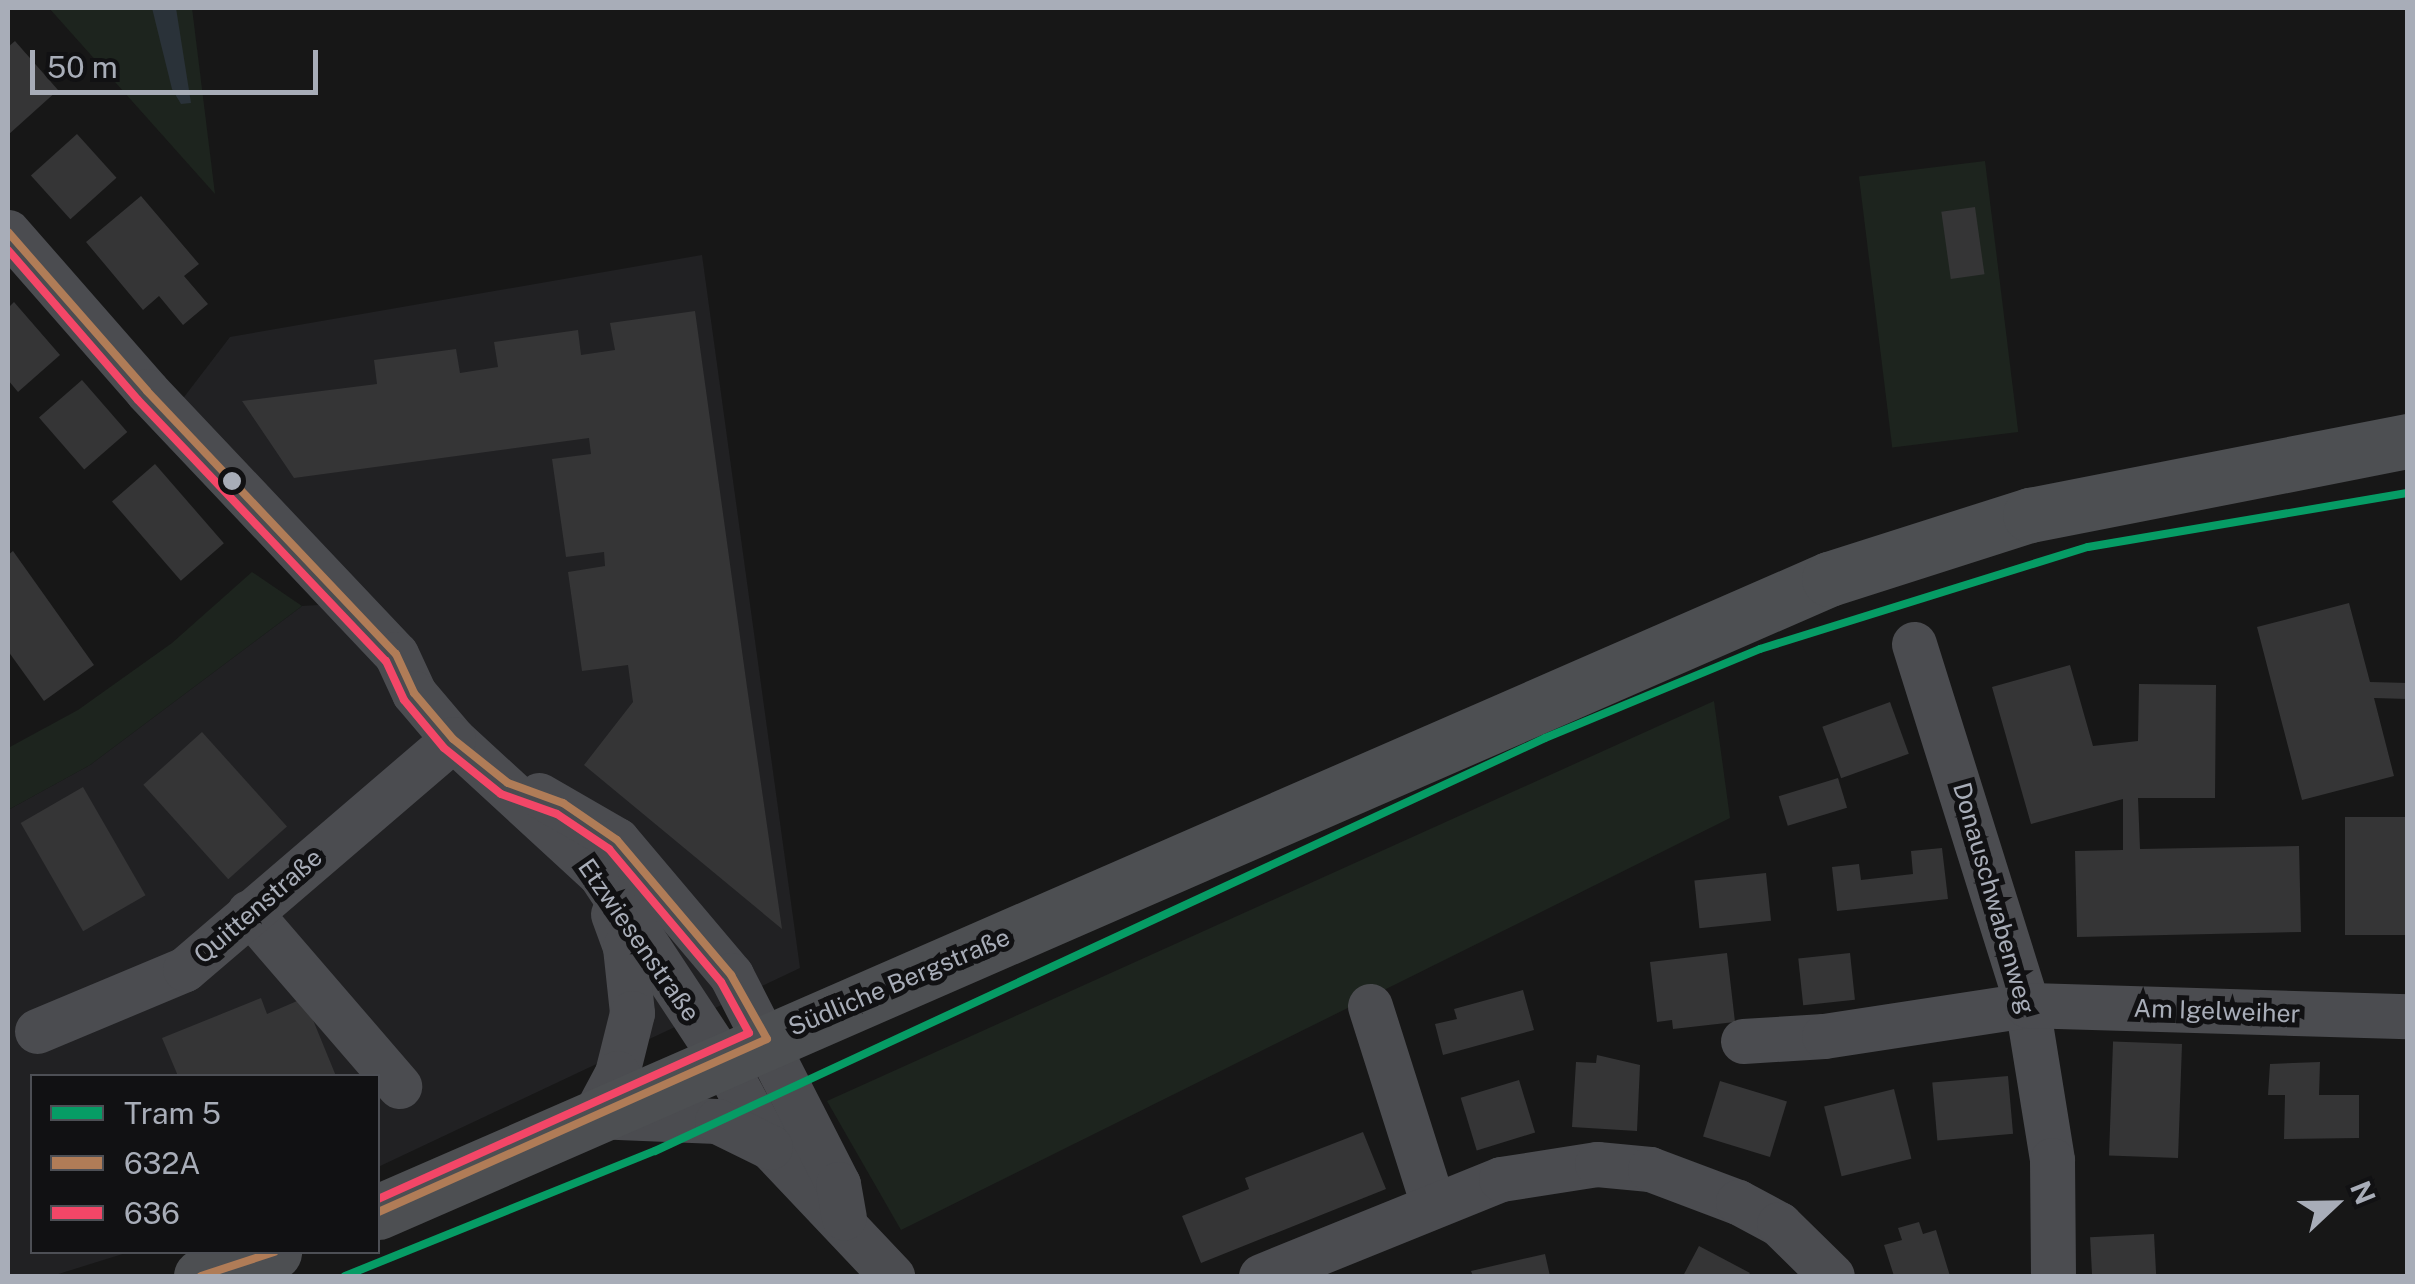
<!DOCTYPE html>
<meta charset="utf-8">
<style>
body{margin:0}
#map{position:relative;width:2415px;height:1284px;overflow:hidden;background:#171717;font-family:"Public Sans",sans-serif}
div>[style]{position:absolute}
.built>*{inset:0;background:#212123}
.green>*{inset:0;background:#1d241e;transform-origin:0 0}
.water>*{inset:0;background:#2a3239}
.building>*{inset:0;background:#353536;transform-origin:0 0}
.minor>*{height:45px;margin:-22.5px;padding:0 22.5px;transform-origin:22.5px;border-radius:22.5px;background:#4b4c50}
.major>*{height:55px;margin:-27.5px;padding:0 27.5px;transform-origin:27.5px;border-radius:27.5px;background:#4d4f52}
.bus-1>*{height:8px;margin:-4px;padding:0 4px;transform-origin:4px;border-radius:4px;background:#b07c57}
.bus-2>*{height:8px;margin:-4px;padding:0 4px;transform-origin:4px;border-radius:4px;background:#f34667}
.tram-1>*{height:8px;margin:-4px;padding:0 4px;transform-origin:4px;border-radius:4px;background:#069c65}
.dots>*{width:28px;height:28px;translate:-50% -50%;box-sizing:border-box;border:5px solid #111113;border-radius:50%}
span{translate:-50% -50%;white-space:nowrap;text-align:center;line-height:1.15;-webkit-text-stroke:10px #111113;paint-order:stroke}
.street-label{font-size:25px;color:#a8adb8}
.frame{position:absolute;inset:0;border:10px solid #a8adb8;pointer-events:none}
.legend{position:absolute;left:30px;top:1074px;width:350px;height:180px;box-sizing:border-box;background:#111113;border:2px solid #4d4f55;margin:0;padding:12px 18px;list-style:none;font-size:30px;color:#a8adb8}
.legend li{display:flex;align-items:center;gap:20px;height:50px}
.legend b{width:50px;border:2px solid #4d4f55}
.north{position:absolute;left:2285px;top:1154px;width:100px;height:100px;-webkit-text-stroke:8px #111113;paint-order:stroke;rotate:68deg;font-size:28px;font-weight:700;line-height:40px;text-align:center;color:#a8adb8}
.north::after{content:'';display:block;margin:auto;width:35px;height:45px;background:#a8adb8;clip-path:polygon(50% 0,100% 100%,50% 72%,0 100%)}
.scale{position:absolute;left:30px;top:50px;width:288px;height:45px;box-sizing:border-box;border:5px solid #a8adb8;border-top:0;padding-left:12px;font-size:30px;line-height:35px;white-space:nowrap;color:#a8adb8;-webkit-text-stroke:8px #111113;paint-order:stroke}
</style>
<div id="map">
<div class="built">
<div style="clip-path:polygon(702px 255px,800px 968px,378px 1167px,378px 1076px,32px 1076px,32px 1252px,129px 1252px,52px 1276px,8px 1276px,8px 810px,90px 765px,302px 606px,334px 604px,168px 418px,230px 337px)"></div>
</div>
<div class="green">
<div style="clip-path:polygon(49px 8px,192px 8px,215px 194px)"></div>
<div style="left:1985px;top:161px;width:273px;height:127px;rotate:83deg"></div>
<div style="clip-path:polygon(252px 572px,302px 606px,90px 765px,8px 810px,8px 748px,78px 710px,172px 643px)"></div>
<div style="clip-path:polygon(1714px 701px,1730px 818px,901px 1230px,827px 1101px)"></div>
</div>
<div class="water">
<div style="clip-path:polygon(152px 8px,176px 8px,191px 103px,181px 104px,172px 89px)"></div>
</div>
<div class="building">
<div style="clip-path:polygon(15px 41px,58px 90px,8px 135px,8px 47px)"></div>
<div style="left:77px;top:134px;width:59px;height:62px;rotate:48deg"></div>
<div style="clip-path:polygon(141px 196px,199px 264px,184px 276px,208px 304px,183px 325px,159px 296px,143px 310px,86px 242px)"></div>
<div style="left:1975px;top:207px;width:68px;height:34px;rotate:82deg"></div>
<div style="clip-path:polygon(14px 302px,60px 355px,18px 392px,8px 380px,8px 308px)"></div>
<div style="clip-path:polygon(695px 311px,747px 687px,782px 929px,584px 765px,633px 702px,628px 665px,582px 671px,568px 572px,605px 566px,604px 552px,566px 557px,552px 459px,591px 454px,589px 438px,294px 478px,242px 401px,377px 384px,374px 360px,456px 349px,460px 373px,498px 367px,494px 342px,578px 330px,581px 355px,615px 350px,610px 323px)"></div>
<div style="left:82px;top:380px;width:69px;height:57px;rotate:49deg"></div>
<div style="left:155px;top:464px;width:105px;height:57px;rotate:49deg"></div>
<div style="clip-path:polygon(13px 551px,94px 665px,44px 701px,8px 651px,8px 555px)"></div>
<div style="clip-path:polygon(2349px 603px,2370px 682px,2408px 683px,2408px 699px,2374px 698px,2394px 776px,2302px 800px,2257px 627px)"></div>
<div style="clip-path:polygon(2070px 665px,2093px 746px,2138px 741px,2139px 684px,2216px 685px,2215px 798px,2138px 798px,2140px 849px,2299px 846px,2301px 932px,2077px 937px,2075px 851px,2123px 850px,2123px 799px,2031px 824px,1992px 687px)"></div>
<div style="left:1890px;top:702px;width:55px;height:72px;rotate:70deg"></div>
<div style="left:202px;top:732px;width:127px;height:79px;rotate:48deg"></div>
<div style="left:1838px;top:778px;width:31px;height:62px;rotate:73deg"></div>
<div style="left:83px;top:787px;width:125px;height:72px;rotate:60deg"></div>
<div style="left:2345px;top:817px;width:63px;height:118px"></div>
<div style="clip-path:polygon(1942px 848px,1948px 899px,1837px 911px,1832px 867px,1859px 864px,1861px 880px,1913px 874px,1911px 851px)"></div>
<div style="left:1766px;top:873px;width:48px;height:72px;rotate:84deg"></div>
<div style="clip-path:polygon(1727px 953px,1735px 1022px,1673px 1029px,1672px 1020px,1657px 1022px,1650px 962px)"></div>
<div style="left:1850px;top:953px;width:47px;height:52px;rotate:84deg"></div>
<div style="clip-path:polygon(1523px 990px,1534px 1030px,1443px 1055px,1435px 1024px,1457px 1019px,1454px 1009px)"></div>
<div style="clip-path:polygon(261px 998px,267px 1014px,304px 998px,336px 1076px,178px 1076px,162px 1038px)"></div>
<div style="left:2182px;top:1044px;width:114px;height:69px;rotate:92deg"></div>
<div style="clip-path:polygon(1597px 1055px,1640px 1065px,1637px 1131px,1572px 1127px,1576px 1062px,1596px 1063px)"></div>
<div style="clip-path:polygon(2320px 1062px,2319px 1095px,2359px 1095px,2359px 1138px,2284px 1139px,2285px 1095px,2268px 1095px,2270px 1064px)"></div>
<div style="left:2008px;top:1076px;width:58px;height:76px;rotate:85deg"></div>
<div style="left:1519px;top:1080px;width:55px;height:61px;rotate:73deg"></div>
<div style="left:1720px;top:1081px;width:70px;height:58px;rotate:17deg"></div>
<div style="left:1894px;top:1089px;width:72px;height:72px;rotate:76deg"></div>
<div style="clip-path:polygon(1363px 1132px,1386px 1189px,1201px 1263px,1182px 1216px,1249px 1189px,1245px 1178px)"></div>
<div style="clip-path:polygon(1919px 1222px,1923px 1234px,1936px 1230px,1950px 1276px,1894px 1276px,1884px 1245px,1902px 1240px,1898px 1228px)"></div>
<div style="left:2154px;top:1234px;width:42px;height:64px;rotate:87deg"></div>
<div style="clip-path:polygon(1699px 1246px,1750px 1273px,1748px 1276px,1683px 1276px)"></div>
<div style="clip-path:polygon(1545px 1254px,1550px 1276px,1473px 1276px,1471px 1271px)"></div>
</div>
<div class="minor">
<div style="left:8px;top:232px;width:211px;rotate:48.8deg"></div>
<div style="left:147px;top:391px;width:362px;rotate:46.6deg"></div>
<div style="left:396px;top:654px;width:43px;rotate:65.2deg"></div>
<div style="left:414px;top:693px;width:60px;rotate:49.7deg"></div>
<div style="left:453px;top:739px;width:200px;rotate:42.6deg"></div>
<div style="left:600px;top:874px;width:222px;rotate:56.6deg"></div>
<div style="left:722px;top:1059px;width:100px;rotate:61.4deg"></div>
<div style="left:770px;top:1147px;width:178px;rotate:46.6deg"></div>
<div style="left:1914px;top:644px;width:378px;rotate:72.6deg"></div>
<div style="left:2027px;top:1005px;width:157px;rotate:80.8deg"></div>
<div style="left:2052px;top:1160px;width:116px;rotate:89.5deg"></div>
<div style="left:539px;top:795px;width:90px;rotate:30deg"></div>
<div style="left:617px;top:840px;width:177px;rotate:49.8deg"></div>
<div style="left:731px;top:975px;width:235px;rotate:62.9deg"></div>
<div style="left:838px;top:1184px;width:34px;rotate:80deg"></div>
<div style="left:249px;top:912px;width:230px;rotate:49.2deg"></div>
<div style="left:613px;top:914px;width:35px;rotate:70deg"></div>
<div style="left:625px;top:947px;width:66px;rotate:83.9deg"></div>
<div style="left:632px;top:1013px;width:62px;rotate:104deg"></div>
<div style="left:617px;top:1073px;width:49px;rotate:118.1deg"></div>
<div style="left:594px;top:1116px;width:123px;rotate:2.3deg"></div>
<div style="left:717px;top:1121px;width:59px;rotate:26.1deg"></div>
<div style="left:1370px;top:1006px;width:209px;rotate:72.4deg"></div>
<div style="left:37px;top:1031px;width:160px;rotate:-22.7deg"></div>
<div style="left:185px;top:969px;width:353px;rotate:-40.6deg"></div>
<div style="left:1743px;top:1041px;width:81px;rotate:-3.5deg"></div>
<div style="left:1824px;top:1036px;width:205px;rotate:-8.7deg"></div>
<div style="left:2027px;top:1005px;width:381px;rotate:1.7deg"></div>
<div style="left:1261px;top:1276px;width:259px;rotate:-22deg"></div>
<div style="left:1501px;top:1179px;width:97px;rotate:-8.9deg"></div>
<div style="left:1597px;top:1164px;width:53px;rotate:5.4deg"></div>
<div style="left:1650px;top:1169px;width:94px;rotate:20.6deg"></div>
<div style="left:1738px;top:1202px;width:47px;rotate:28.2deg"></div>
<div style="left:1779px;top:1224px;width:74px;rotate:44.5deg"></div>
</div>
<div class="major">
<div style="left:378px;top:1212px;width:1583px;rotate:-23.57deg"></div>
<div style="left:1829px;top:579px;width:211px;rotate:-17.7deg"></div>
<div style="left:2030px;top:515px;width:385px;rotate:-11.1deg"></div>
<div style="left:201px;top:1276px;width:77px;rotate:-18.2deg"></div>
</div>
<div class="bus-1">
<div style="left:8px;top:232px;width:211px;rotate:48.8deg"></div>
<div style="left:147px;top:391px;width:362px;rotate:46.6deg"></div>
<div style="left:396px;top:654px;width:43px;rotate:65.2deg"></div>
<div style="left:414px;top:693px;width:60px;rotate:49.7deg"></div>
<div style="left:453px;top:739px;width:70px;rotate:38.7deg"></div>
<div style="left:508px;top:783px;width:59px;rotate:20deg"></div>
<div style="left:563px;top:803px;width:65px;rotate:34.4deg"></div>
<div style="left:617px;top:840px;width:177px;rotate:49.8deg"></div>
<div style="left:731px;top:975px;width:73px;rotate:60.6deg"></div>
<div style="left:767px;top:1039px;width:426px;rotate:156deg"></div>
<div style="left:201px;top:1276px;width:77px;rotate:-18.2deg"></div>
</div>
<div class="bus-2">
<div style="left:8px;top:250px;width:198px;rotate:49.1deg"></div>
<div style="left:138px;top:400px;width:360px;rotate:46.5deg"></div>
<div style="left:386px;top:661px;width:43px;rotate:65.2deg"></div>
<div style="left:404px;top:700px;width:62px;rotate:50.2deg"></div>
<div style="left:444px;top:748px;width:73px;rotate:38.9deg"></div>
<div style="left:501px;top:794px;width:59px;rotate:19.7deg"></div>
<div style="left:557px;top:814px;width:63px;rotate:33.9deg"></div>
<div style="left:609px;top:849px;width:174px;rotate:49.9deg"></div>
<div style="left:721px;top:982px;width:58px;rotate:61.2deg"></div>
<div style="left:749px;top:1033px;width:406px;rotate:155.9deg"></div>
</div>
<div class="tram-1">
<div style="left:345px;top:1276px;width:334px;rotate:-22deg"></div>
<div style="left:655px;top:1151px;width:981px;rotate:-24.89deg"></div>
<div style="left:1545px;top:738px;width:233px;rotate:-22.5deg"></div>
<div style="left:1760px;top:649px;width:343px;rotate:-17.3deg"></div>
<div style="left:2088px;top:547px;width:325px;rotate:-9.6deg"></div>
</div>
<div class="dots">
<div style="left:232px;top:481px;background:#a8adb8"></div>
</div>
<div class="street-label">
<span style="left:1994px;top:898px;rotate:74deg">Donauschwabenweg</span>
<span style="left:258px;top:906px;rotate:-41deg">Quittenstraße</span>
<span style="left:639px;top:940px;rotate:55deg">Etzwiesenstraße</span>
<span style="left:899px;top:982px;rotate:-23deg">Südliche Bergstraße</span>
<span style="left:2217px;top:1011px;rotate:2deg">Am Igelweiher</span>
</div>
<div class="frame"></div>
<ul class="legend">
<li><b style="height:12px;background:#069c65"></b>Tram 5</li>
<li><b style="height:12px;background:#b07c57"></b>632A</li>
<li><b style="height:12px;background:#f34667"></b>636</li>
</ul>
<div class="north">N</div>
<div class="scale">50 m</div>
</div>
